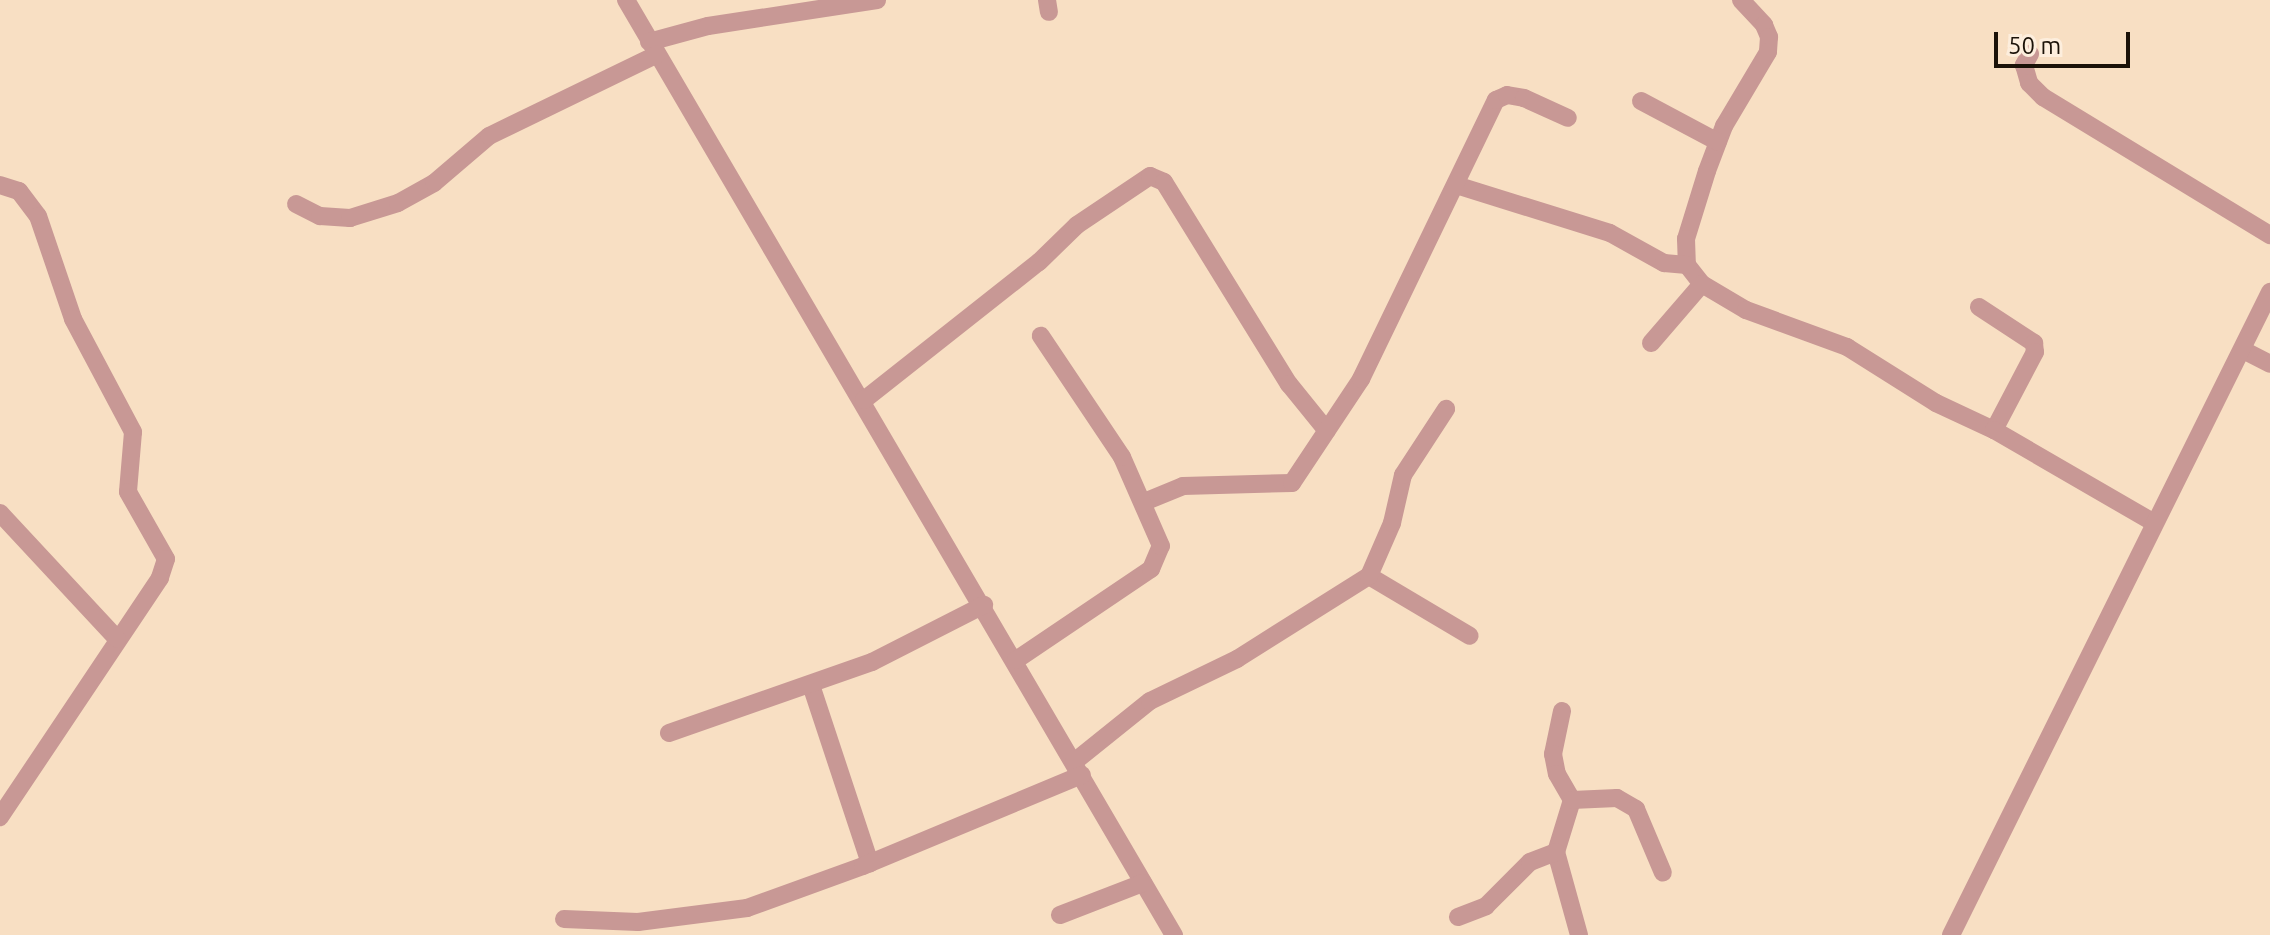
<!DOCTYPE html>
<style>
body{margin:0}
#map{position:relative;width:2270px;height:935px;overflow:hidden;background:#f8dfc3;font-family:Ubuntu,sans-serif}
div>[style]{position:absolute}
.street>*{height:18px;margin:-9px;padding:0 9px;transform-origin:9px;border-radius:9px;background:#c89895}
span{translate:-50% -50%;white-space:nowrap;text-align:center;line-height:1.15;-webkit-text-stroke:7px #fdeedd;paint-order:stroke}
.scale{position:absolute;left:1994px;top:32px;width:136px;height:36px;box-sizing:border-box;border:4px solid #1b1208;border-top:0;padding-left:10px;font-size:24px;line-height:28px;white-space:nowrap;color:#1b1208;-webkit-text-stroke:6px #fdeedd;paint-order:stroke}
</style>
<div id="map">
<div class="street">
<div style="left:626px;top:0;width:1084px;rotate:59.63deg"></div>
<div style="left:1047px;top:0;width:12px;rotate:81deg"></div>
<div style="left:1741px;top:0;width:34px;rotate:47deg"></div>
<div style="left:1764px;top:25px;width:13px;rotate:67deg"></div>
<div style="left:1769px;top:37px;width:15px;rotate:94deg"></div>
<div style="left:1768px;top:52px;width:86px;rotate:120.7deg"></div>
<div style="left:1724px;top:126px;width:48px;rotate:110.7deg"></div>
<div style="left:1707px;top:171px;width:71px;rotate:107.2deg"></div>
<div style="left:1686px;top:239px;width:26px;rotate:88deg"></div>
<div style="left:1687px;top:265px;width:24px;rotate:52deg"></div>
<div style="left:1702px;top:284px;width:51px;rotate:30.6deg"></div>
<div style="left:1746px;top:310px;width:108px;rotate:20.1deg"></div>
<div style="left:1847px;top:347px;width:105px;rotate:32.2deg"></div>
<div style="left:1936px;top:403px;width:64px;rotate:25deg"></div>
<div style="left:649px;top:42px;width:61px;rotate:-15.2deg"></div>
<div style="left:708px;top:26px;width:171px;rotate:-8.7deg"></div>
<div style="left:2030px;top:54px;width:13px;rotate:119deg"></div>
<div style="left:2024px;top:65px;width:19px;rotate:74deg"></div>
<div style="left:2029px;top:83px;width:20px;rotate:45deg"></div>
<div style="left:2043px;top:97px;width:266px;rotate:31.3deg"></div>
<div style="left:1641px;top:101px;width:87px;rotate:28deg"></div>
<div style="left:0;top:185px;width:20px;rotate:18deg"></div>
<div style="left:19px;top:191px;width:31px;rotate:53deg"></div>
<div style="left:38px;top:216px;width:109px;rotate:71.2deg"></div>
<div style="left:73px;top:319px;width:128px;rotate:62deg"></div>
<div style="left:133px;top:432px;width:60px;rotate:94.8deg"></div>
<div style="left:128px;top:492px;width:77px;rotate:60.4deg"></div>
<div style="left:166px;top:559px;width:20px;rotate:108deg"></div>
<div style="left:160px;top:578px;width:288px;rotate:123.8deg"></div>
<div style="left:1456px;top:185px;width:161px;rotate:17.3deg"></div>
<div style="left:1610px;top:233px;width:62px;rotate:29.1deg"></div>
<div style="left:1664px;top:263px;width:23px;rotate:5deg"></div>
<div style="left:296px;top:204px;width:27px;rotate:27deg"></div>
<div style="left:320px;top:216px;width:30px;rotate:4deg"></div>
<div style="left:350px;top:218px;width:50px;rotate:-17.4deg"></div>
<div style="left:398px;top:203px;width:41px;rotate:-29.1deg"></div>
<div style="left:434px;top:183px;width:72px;rotate:-40.5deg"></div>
<div style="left:489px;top:136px;width:186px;rotate:-25.9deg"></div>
<div style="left:1979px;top:307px;width:66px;rotate:33.2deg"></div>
<div style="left:2034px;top:343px;width:9px;rotate:84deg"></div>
<div style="left:2035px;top:352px;width:88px;rotate:117.7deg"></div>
<div style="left:1994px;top:430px;width:184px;rotate:30.1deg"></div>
<div style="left:1651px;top:343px;width:78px;rotate:-49.2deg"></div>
<div style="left:2245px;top:351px;width:28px;rotate:27deg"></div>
<div style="left:864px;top:400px;width:223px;rotate:-38.3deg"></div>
<div style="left:1039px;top:262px;width:53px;rotate:-44.2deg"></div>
<div style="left:1077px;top:225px;width:88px;rotate:-33.9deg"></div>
<div style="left:1150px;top:176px;width:15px;rotate:23deg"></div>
<div style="left:1164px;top:182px;width:238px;rotate:58.3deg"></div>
<div style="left:1289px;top:384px;width:60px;rotate:51deg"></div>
<div style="left:1144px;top:502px;width:42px;rotate:-22.3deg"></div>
<div style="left:1183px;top:486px;width:109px;rotate:-1.6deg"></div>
<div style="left:1292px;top:483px;width:125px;rotate:-56.4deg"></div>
<div style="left:1361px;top:379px;width:310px;rotate:-64.2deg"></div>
<div style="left:1496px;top:100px;width:12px;rotate:-24deg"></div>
<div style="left:1507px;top:95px;width:17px;rotate:10deg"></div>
<div style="left:1524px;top:98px;width:48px;rotate:24.4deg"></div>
<div style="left:0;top:513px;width:172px;rotate:47.1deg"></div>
<div style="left:1369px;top:576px;width:117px;rotate:30.7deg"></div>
<div style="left:1016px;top:660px;width:163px;rotate:-34deg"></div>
<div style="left:1151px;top:569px;width:25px;rotate:-67deg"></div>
<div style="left:1161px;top:546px;width:97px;rotate:-113.7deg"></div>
<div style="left:1122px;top:457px;width:146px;rotate:-123.8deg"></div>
<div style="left:811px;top:685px;width:188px;rotate:71.7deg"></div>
<div style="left:1562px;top:711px;width:44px;rotate:101.8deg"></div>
<div style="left:1553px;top:754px;width:20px;rotate:79deg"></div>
<div style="left:1557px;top:774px;width:30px;rotate:60deg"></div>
<div style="left:669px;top:733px;width:215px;rotate:-19.3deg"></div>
<div style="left:872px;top:662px;width:126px;rotate:-27deg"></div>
<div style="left:1074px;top:762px;width:97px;rotate:-38.8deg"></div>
<div style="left:1150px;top:701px;width:97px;rotate:-25.8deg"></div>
<div style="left:1237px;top:659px;width:156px;rotate:-32.2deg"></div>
<div style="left:1369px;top:576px;width:58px;rotate:-66.5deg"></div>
<div style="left:1392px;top:523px;width:49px;rotate:-77.1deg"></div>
<div style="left:1403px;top:475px;width:79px;rotate:-56.9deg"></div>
<div style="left:1572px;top:800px;width:54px;rotate:107.1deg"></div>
<div style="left:1556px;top:852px;width:86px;rotate:74.5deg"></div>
<div style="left:1572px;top:800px;width:45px;rotate:-2.5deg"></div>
<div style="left:1617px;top:798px;width:22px;rotate:30deg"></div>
<div style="left:1636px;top:809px;width:69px;rotate:67.1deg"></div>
<div style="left:1060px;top:915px;width:89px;rotate:-21.1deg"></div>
<div style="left:1458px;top:917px;width:30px;rotate:-21deg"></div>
<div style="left:1486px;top:906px;width:62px;rotate:-45deg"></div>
<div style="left:1530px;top:862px;width:28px;rotate:-21deg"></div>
<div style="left:564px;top:919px;width:74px;rotate:2.3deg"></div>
<div style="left:638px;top:922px;width:110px;rotate:-7.3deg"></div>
<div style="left:747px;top:908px;width:123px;rotate:-19.9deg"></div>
<div style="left:863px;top:866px;width:237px;rotate:-22.6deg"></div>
<div style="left:1951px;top:935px;width:718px;rotate:-63.61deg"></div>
</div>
<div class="scale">50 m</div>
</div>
